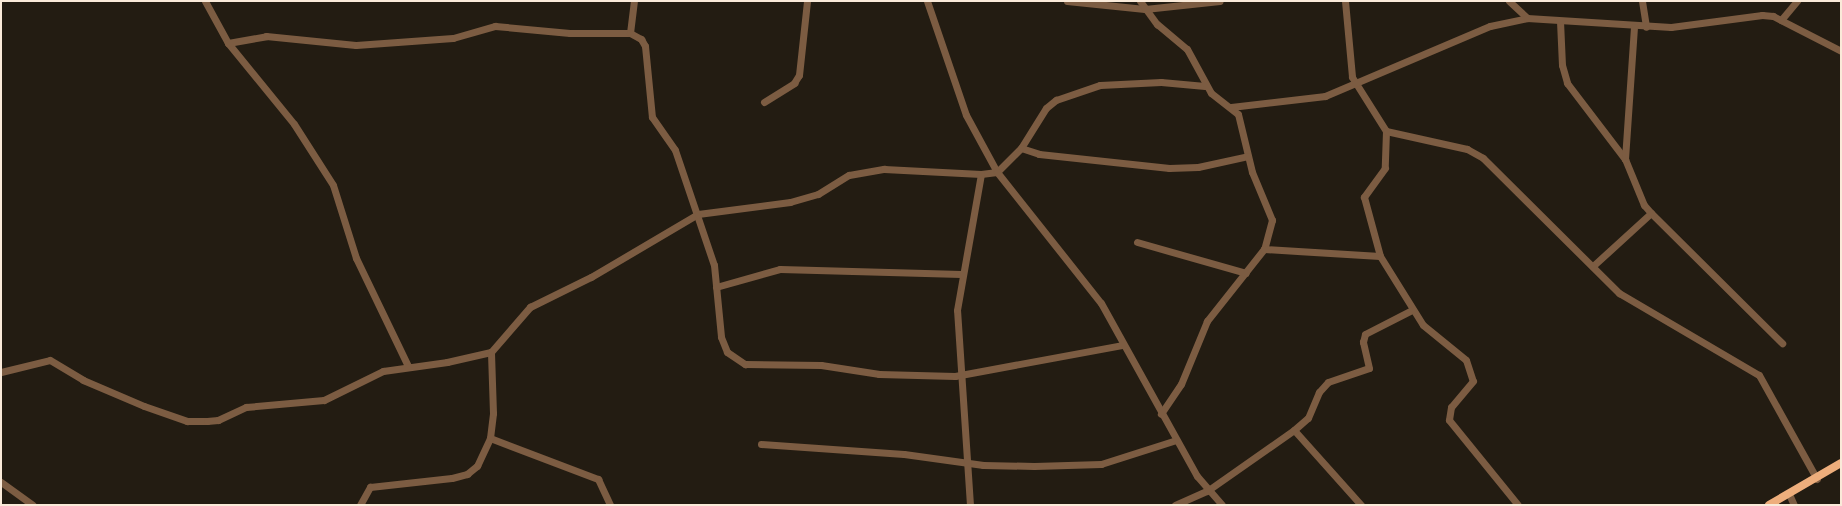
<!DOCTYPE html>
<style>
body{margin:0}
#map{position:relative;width:1842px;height:506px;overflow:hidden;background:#231c12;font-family:"Exo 2",sans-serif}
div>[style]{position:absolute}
.street>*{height:7px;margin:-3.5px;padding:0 3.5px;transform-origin:3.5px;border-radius:3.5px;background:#7c5c42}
.secondary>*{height:8px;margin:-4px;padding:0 4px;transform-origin:4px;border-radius:4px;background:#eeae7c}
span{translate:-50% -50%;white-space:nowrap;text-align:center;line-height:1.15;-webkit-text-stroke:3px #231c12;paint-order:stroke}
.frame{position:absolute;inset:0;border:2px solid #faead9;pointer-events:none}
</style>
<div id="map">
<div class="street">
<div style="left:205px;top:1px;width:48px;rotate:61.3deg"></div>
<div style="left:228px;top:43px;width:104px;rotate:50.8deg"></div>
<div style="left:294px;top:124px;width:72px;rotate:57.4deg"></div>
<div style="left:333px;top:185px;width:77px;rotate:72.5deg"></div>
<div style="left:356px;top:258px;width:120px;rotate:64.3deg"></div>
<div style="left:927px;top:1px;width:120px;rotate:71.1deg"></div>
<div style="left:966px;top:115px;width:65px;rotate:61.5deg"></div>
<div style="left:997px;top:172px;width:34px;rotate:-45deg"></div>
<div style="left:1021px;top:148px;width:47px;rotate:-58deg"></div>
<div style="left:1046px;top:108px;width:13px;rotate:-39deg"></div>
<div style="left:1056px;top:100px;width:46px;rotate:-18.8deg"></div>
<div style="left:1100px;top:85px;width:61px;rotate:-2.8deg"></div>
<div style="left:1161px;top:82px;width:44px;rotate:5.2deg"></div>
<div style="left:1067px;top:1px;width:78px;rotate:5.9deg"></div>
<div style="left:1145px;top:9px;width:75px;rotate:-6.1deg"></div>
<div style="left:1140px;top:1px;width:29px;rotate:54deg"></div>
<div style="left:1157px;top:24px;width:39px;rotate:40deg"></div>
<div style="left:1187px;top:49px;width:50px;rotate:61.4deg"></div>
<div style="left:1211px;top:93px;width:34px;rotate:38deg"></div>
<div style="left:1238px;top:114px;width:60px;rotate:76.4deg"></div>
<div style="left:1252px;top:172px;width:52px;rotate:67.4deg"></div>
<div style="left:1272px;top:220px;width:30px;rotate:105deg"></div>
<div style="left:1264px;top:249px;width:92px;rotate:128.4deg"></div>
<div style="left:1207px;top:321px;width:68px;rotate:112.4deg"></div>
<div style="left:1181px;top:384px;width:36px;rotate:124deg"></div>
<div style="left:1345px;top:1px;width:76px;rotate:84.7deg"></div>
<div style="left:1352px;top:77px;width:64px;rotate:57.8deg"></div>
<div style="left:1386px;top:131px;width:37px;rotate:92deg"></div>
<div style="left:1385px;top:168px;width:36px;rotate:126deg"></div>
<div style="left:1364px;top:197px;width:61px;rotate:74.8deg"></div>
<div style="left:1380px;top:256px;width:81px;rotate:58.1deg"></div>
<div style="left:1423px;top:325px;width:55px;rotate:39.1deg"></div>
<div style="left:1466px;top:360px;width:22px;rotate:72deg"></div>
<div style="left:1473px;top:381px;width:34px;rotate:130deg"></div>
<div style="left:1451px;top:407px;width:13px;rotate:99deg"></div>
<div style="left:1449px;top:420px;width:109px;rotate:50.9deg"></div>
<div style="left:1509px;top:1px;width:25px;rotate:43deg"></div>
<div style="left:1642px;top:1px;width:26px;rotate:81deg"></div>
<div style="left:1781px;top:20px;width:25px;rotate:-50deg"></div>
<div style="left:1560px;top:21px;width:44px;rotate:87.4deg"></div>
<div style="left:1562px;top:65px;width:19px;rotate:74deg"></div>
<div style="left:1567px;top:83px;width:96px;rotate:52.7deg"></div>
<div style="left:1625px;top:159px;width:50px;rotate:67.6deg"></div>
<div style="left:1644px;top:205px;width:11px;rotate:49deg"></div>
<div style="left:1651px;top:213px;width:79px;rotate:137.6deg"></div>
<div style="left:630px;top:33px;width:32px;rotate:-83deg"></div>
<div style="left:228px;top:43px;width:39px;rotate:-10deg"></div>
<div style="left:266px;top:36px;width:90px;rotate:5.7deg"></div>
<div style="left:356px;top:45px;width:97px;rotate:-4.1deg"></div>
<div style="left:453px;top:38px;width:44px;rotate:-15.9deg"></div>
<div style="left:495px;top:26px;width:75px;rotate:5.3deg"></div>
<div style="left:570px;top:33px;width:60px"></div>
<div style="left:630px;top:33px;width:13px;rotate:29deg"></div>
<div style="left:641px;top:39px;width:8px;rotate:60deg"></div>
<div style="left:645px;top:46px;width:71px;rotate:84.4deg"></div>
<div style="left:652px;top:117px;width:40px;rotate:55.1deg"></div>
<div style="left:675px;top:150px;width:121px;rotate:71.3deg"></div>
<div style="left:714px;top:265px;width:72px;rotate:84.4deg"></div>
<div style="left:721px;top:337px;width:16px;rotate:68deg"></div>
<div style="left:727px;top:352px;width:22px;rotate:34deg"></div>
<div style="left:745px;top:364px;width:76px;rotate:0.8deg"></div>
<div style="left:821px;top:365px;width:59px;rotate:8.8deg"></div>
<div style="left:879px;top:374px;width:76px;rotate:1.5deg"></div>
<div style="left:955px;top:376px;width:171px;rotate:-10.5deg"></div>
<div style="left:764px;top:102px;width:36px;rotate:-32deg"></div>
<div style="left:794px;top:83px;width:9px;rotate:-58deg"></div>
<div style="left:799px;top:75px;width:74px;rotate:-83.8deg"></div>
<div style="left:1231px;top:107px;width:95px;rotate:-6.7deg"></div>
<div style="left:1325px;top:96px;width:179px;rotate:-23deg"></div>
<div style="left:1490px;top:26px;width:38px;rotate:-12deg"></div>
<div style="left:1527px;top:18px;width:144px;rotate:3.6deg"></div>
<div style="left:1671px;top:27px;width:92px;rotate:-7.5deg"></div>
<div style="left:1762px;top:15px;width:11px;rotate:5deg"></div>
<div style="left:1773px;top:16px;width:76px;rotate:27.2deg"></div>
<div style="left:1386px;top:131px;width:83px;rotate:12.5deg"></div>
<div style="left:1467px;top:149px;width:18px;rotate:29deg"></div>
<div style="left:1483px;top:158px;width:192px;rotate:44.8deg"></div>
<div style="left:1619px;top:293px;width:162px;rotate:30.4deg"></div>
<div style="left:1759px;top:375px;width:119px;rotate:60.9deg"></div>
<div style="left:1021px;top:148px;width:19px;rotate:18deg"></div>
<div style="left:1039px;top:154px;width:131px;rotate:6.1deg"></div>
<div style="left:1169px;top:168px;width:29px;rotate:-2deg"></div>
<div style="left:1198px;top:167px;width:51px;rotate:-12.4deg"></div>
<div style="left:1625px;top:159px;width:132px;rotate:-86.1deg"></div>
<div style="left:1651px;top:213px;width:185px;rotate:44.8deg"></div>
<div style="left:1137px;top:242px;width:113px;rotate:15.9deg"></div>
<div style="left:1264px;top:249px;width:116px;rotate:3.5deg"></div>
<div style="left:716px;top:287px;width:66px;rotate:-15.7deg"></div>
<div style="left:780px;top:269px;width:181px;rotate:1.6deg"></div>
<div style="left:1px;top:372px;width:50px;rotate:-13.8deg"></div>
<div style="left:50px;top:360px;width:39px;rotate:31deg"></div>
<div style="left:83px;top:380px;width:66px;rotate:23.1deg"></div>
<div style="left:144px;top:406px;width:46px;rotate:19.2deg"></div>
<div style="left:187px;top:421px;width:20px"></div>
<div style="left:207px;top:421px;width:11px;rotate:-5deg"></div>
<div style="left:218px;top:420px;width:31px;rotate:-25deg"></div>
<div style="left:246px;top:407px;width:78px;rotate:-5.1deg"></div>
<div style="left:324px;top:400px;width:66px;rotate:-26.2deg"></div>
<div style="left:383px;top:371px;width:65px;rotate:-8deg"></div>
<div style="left:447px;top:362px;width:45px;rotate:-12.8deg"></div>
<div style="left:1294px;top:430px;width:101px;rotate:48.2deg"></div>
<div style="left:490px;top:438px;width:116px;rotate:20.8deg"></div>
<div style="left:598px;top:479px;width:29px;rotate:65deg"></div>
<div style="left:761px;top:444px;width:143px;rotate:4deg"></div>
<div style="left:904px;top:454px;width:80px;rotate:7.9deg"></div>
<div style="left:983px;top:465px;width:51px;rotate:1.1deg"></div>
<div style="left:1034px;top:466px;width:67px;rotate:-1.7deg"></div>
<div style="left:1101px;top:464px;width:79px;rotate:-17.7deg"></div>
<div style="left:1px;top:482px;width:39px;rotate:36deg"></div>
<div style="left:1789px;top:494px;width:12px;rotate:66deg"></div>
<div style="left:360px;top:505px;width:21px;rotate:-61deg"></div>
<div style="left:370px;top:487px;width:82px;rotate:-6.3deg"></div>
<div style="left:452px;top:478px;width:16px;rotate:-15deg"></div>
<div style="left:467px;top:474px;width:13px;rotate:-39deg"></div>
<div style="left:477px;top:466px;width:31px;rotate:-65deg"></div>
<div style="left:490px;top:438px;width:25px;rotate:-83deg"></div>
<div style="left:493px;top:413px;width:61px;rotate:-91.9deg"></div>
<div style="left:491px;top:352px;width:60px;rotate:-49.1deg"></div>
<div style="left:530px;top:307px;width:68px;rotate:-26.2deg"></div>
<div style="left:591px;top:277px;width:124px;rotate:-30.5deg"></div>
<div style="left:698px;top:214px;width:93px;rotate:-7.4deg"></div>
<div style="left:790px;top:202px;width:29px;rotate:-16deg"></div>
<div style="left:818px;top:194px;width:36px;rotate:-32deg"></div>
<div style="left:849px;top:175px;width:36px;rotate:-10deg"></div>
<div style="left:884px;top:169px;width:97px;rotate:3deg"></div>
<div style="left:981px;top:174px;width:16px;rotate:-7deg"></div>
<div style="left:997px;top:172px;width:167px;rotate:51.6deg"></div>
<div style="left:1101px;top:303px;width:198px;rotate:61deg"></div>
<div style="left:1197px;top:476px;width:38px;rotate:49deg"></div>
<div style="left:970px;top:505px;width:195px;rotate:-93.8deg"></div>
<div style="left:957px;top:310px;width:138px;rotate:-80deg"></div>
<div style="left:1175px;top:505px;width:35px;rotate:-24deg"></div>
<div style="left:1207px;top:491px;width:106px;rotate:-35deg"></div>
<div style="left:1294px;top:430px;width:18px;rotate:-41deg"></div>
<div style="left:1308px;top:418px;width:28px;rotate:-67deg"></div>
<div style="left:1319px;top:392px;width:13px;rotate:-48deg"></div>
<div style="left:1328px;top:382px;width:43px;rotate:-18.9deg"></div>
<div style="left:1369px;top:368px;width:27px;rotate:-103deg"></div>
<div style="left:1363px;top:342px;width:8px;rotate:-76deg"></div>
<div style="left:1365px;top:334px;width:53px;rotate:-27.1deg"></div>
</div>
<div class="secondary">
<div style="left:1769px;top:505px;width:83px;rotate:-30.3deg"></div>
</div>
<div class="frame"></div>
</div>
